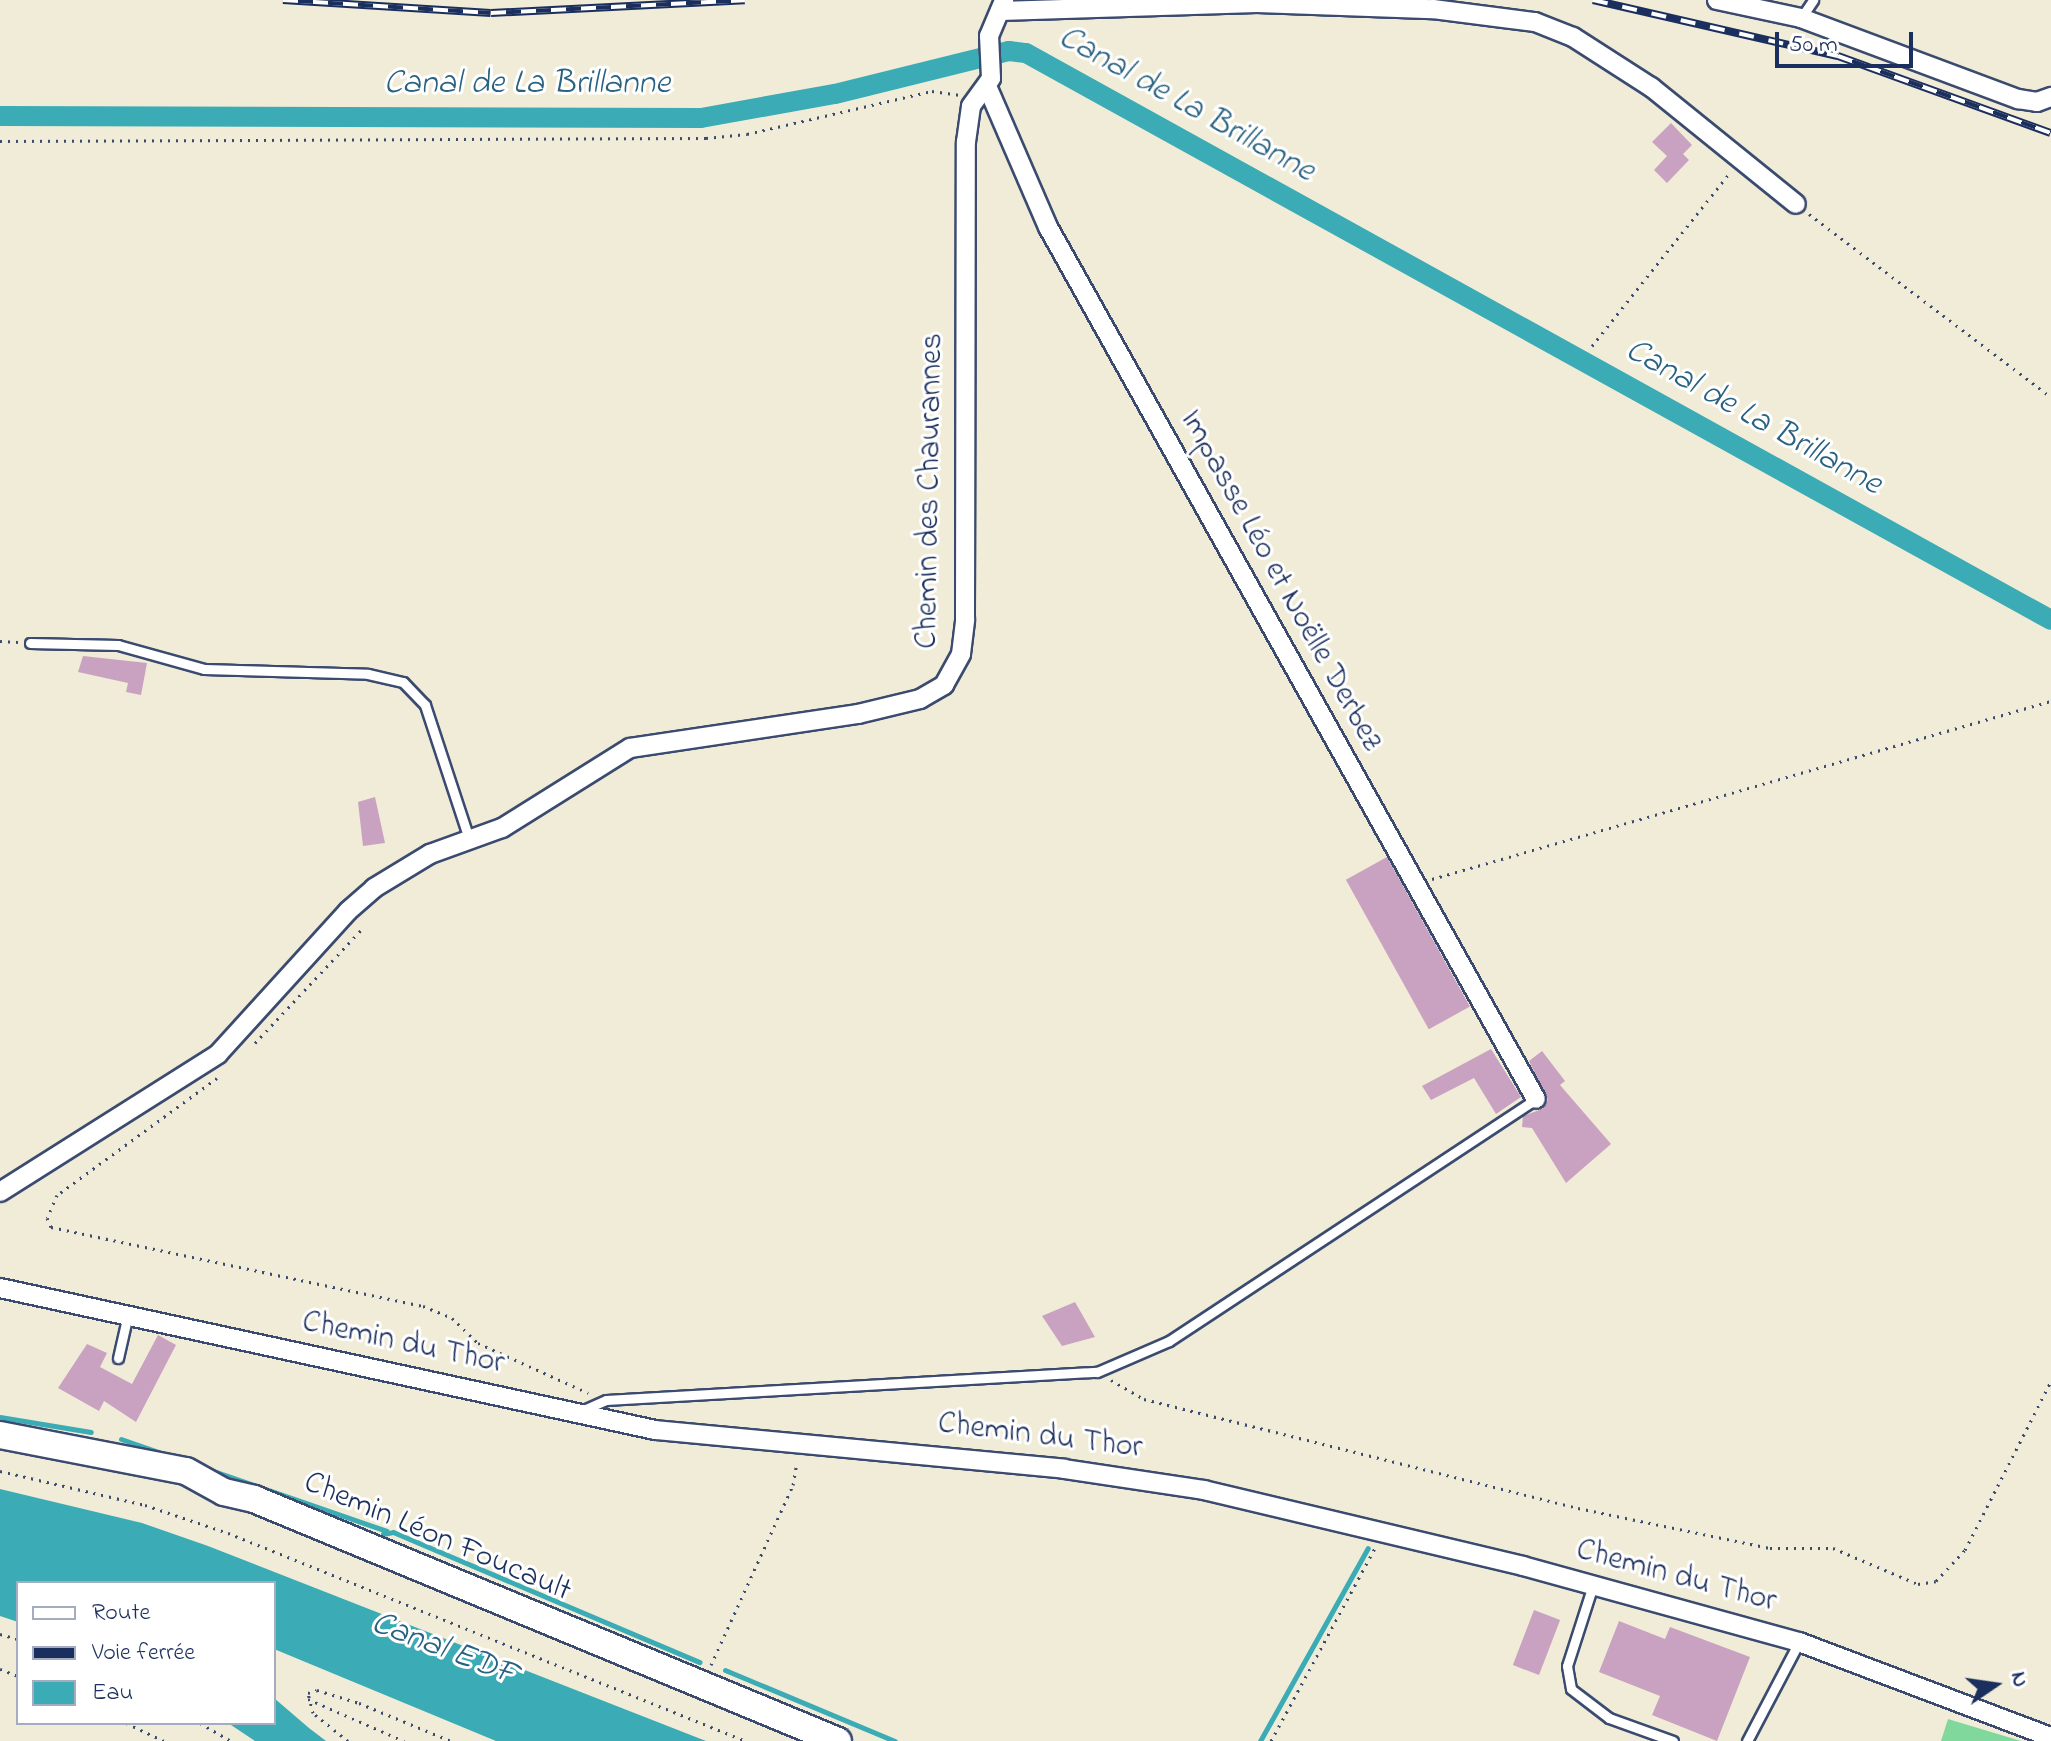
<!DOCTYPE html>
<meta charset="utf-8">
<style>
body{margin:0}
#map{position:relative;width:2051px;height:1741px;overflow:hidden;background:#f0ecd7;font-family:"Indie Flower",sans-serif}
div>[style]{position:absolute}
.green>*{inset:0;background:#80d89d}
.water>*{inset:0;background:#3bacb5}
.stream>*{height:5px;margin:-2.5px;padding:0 2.5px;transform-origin:2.5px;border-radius:2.5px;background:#3bacb5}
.canal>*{height:20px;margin:-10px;padding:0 10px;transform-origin:10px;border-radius:10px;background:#3bacb5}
.building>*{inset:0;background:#c9a2c1;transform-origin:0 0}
.path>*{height:3px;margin-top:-1.5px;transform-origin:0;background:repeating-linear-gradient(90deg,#3b4b70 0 2px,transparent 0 8px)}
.roads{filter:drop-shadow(2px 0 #3b4b70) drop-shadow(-2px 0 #3b4b70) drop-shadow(0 2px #3b4b70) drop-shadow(0 -2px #3b4b70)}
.service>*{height:9px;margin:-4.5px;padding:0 4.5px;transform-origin:4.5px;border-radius:4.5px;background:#fff}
.minor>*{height:18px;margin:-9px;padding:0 9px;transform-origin:9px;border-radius:9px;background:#fff}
.secondary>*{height:26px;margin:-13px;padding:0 13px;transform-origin:13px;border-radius:13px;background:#fff}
.rail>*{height:8px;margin-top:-4px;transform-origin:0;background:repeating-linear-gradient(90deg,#fff 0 15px,#1b2f5e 0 30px);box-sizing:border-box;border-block:2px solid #1b2f5e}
span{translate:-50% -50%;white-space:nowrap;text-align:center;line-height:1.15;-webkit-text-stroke:6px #fff;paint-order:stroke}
.street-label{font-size:32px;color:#1b2f5e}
.water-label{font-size:34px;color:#286181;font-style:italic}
.legend{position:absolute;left:16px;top:1581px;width:260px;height:144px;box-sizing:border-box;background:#fff;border:2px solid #a4acbf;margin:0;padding:10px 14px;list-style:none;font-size:24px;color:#1b2f5e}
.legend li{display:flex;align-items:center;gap:16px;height:40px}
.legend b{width:40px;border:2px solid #a4acbf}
.north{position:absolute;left:1955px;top:1645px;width:80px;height:80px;-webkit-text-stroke:6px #fff;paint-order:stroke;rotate:77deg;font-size:22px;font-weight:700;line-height:32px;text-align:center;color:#1b2f5e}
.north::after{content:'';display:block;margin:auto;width:28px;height:36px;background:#1b2f5e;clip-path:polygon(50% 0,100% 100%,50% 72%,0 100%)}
.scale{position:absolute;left:1775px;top:32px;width:138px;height:36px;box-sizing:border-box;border:4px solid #1b2f5e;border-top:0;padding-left:10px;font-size:24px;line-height:28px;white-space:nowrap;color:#1b2f5e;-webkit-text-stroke:6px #fff;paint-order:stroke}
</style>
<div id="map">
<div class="green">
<div style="clip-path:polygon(1948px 1719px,2021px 1741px,1941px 1741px)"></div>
</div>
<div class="water">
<div style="clip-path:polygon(0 1489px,142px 1523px,208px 1546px,706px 1741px,496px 1741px,274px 1649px,274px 1583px,18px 1583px,18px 1622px,0 1616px)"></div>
<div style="clip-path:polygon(274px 1698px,309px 1728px,326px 1741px,255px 1741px,228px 1723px,274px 1723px)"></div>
</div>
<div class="stream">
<div style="left:0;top:1417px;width:92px;rotate:9.4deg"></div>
<div style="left:121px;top:1439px;width:281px;rotate:19.1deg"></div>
<div style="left:383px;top:1534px;width:10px;rotate:-11deg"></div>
<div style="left:393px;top:1532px;width:333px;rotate:23deg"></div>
<div style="left:725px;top:1670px;width:184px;rotate:22.7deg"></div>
<div style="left:1260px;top:1741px;width:221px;rotate:-60.8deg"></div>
</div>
<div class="canal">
<div style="left:0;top:116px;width:701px;rotate:0.16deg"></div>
<div style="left:701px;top:118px;width:136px;rotate:-10.2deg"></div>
<div style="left:835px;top:94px;width:179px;rotate:-13.9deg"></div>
<div style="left:1009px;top:51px;width:17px;rotate:7deg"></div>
<div style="left:1026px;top:53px;width:1171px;rotate:28.95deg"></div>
</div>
<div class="building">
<div style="clip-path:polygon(1671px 123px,1692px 145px,1683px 154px,1689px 160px,1667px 183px,1654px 170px,1667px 156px,1652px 142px)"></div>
<div style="clip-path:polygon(83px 656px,147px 663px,141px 695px,126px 692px,128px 683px,78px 672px)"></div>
<div style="clip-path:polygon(375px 797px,385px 843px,363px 846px,358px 802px)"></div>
<div style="left:1387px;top:857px;width:171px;height:47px;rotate:61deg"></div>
<div style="clip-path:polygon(1491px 1049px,1521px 1097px,1496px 1114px,1474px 1078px,1431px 1100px,1422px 1086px)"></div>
<div style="clip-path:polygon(1542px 1051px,1565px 1081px,1560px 1085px,1611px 1144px,1566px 1183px,1532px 1128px,1522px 1127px,1523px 1116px,1542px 1109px,1548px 1100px,1529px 1061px)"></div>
<div style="clip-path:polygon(1075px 1302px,1095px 1337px,1062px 1346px,1042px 1316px)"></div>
<div style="clip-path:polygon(158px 1335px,176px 1345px,136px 1422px,104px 1401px,99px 1411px,58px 1388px,87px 1344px,107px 1353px,100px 1367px,132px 1384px)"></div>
<div style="left:1534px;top:1610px;width:28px;height:59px;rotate:21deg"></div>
<div style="clip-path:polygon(1619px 1621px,1665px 1639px,1670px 1627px,1750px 1657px,1717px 1741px,1652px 1715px,1660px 1696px,1599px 1672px)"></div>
</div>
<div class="path">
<div style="left:0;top:141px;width:706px;rotate:-0.24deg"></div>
<div style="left:706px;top:138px;width:41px;rotate:-5.6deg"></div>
<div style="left:747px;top:134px;width:190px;rotate:-13.1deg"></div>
<div style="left:932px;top:91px;width:27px;rotate:8deg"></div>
<div style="left:1809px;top:214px;width:303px;rotate:37.1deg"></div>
<div style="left:1592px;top:346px;width:220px;rotate:-51.5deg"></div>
<div style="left:0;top:641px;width:18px;rotate:3deg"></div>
<div style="left:1432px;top:879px;width:644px;rotate:-16.04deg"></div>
<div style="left:255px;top:1043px;width:156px;rotate:-46.8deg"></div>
<div style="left:217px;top:1078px;width:198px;rotate:143.8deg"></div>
<div style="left:57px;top:1195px;width:25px;rotate:113deg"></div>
<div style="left:47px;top:1218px;width:10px;rotate:66deg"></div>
<div style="left:51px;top:1227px;width:380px;rotate:12deg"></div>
<div style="left:423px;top:1306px;width:31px;rotate:22deg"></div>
<div style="left:452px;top:1318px;width:36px;rotate:44deg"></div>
<div style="left:478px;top:1343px;width:121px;rotate:24.4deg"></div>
<div style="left:1111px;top:1380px;width:38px;rotate:30deg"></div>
<div style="left:1144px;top:1399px;width:447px;rotate:14.1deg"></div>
<div style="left:1578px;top:1508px;width:196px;rotate:11.8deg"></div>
<div style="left:1770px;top:1548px;width:63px"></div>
<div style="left:1833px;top:1548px;width:92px;rotate:23deg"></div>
<div style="left:1918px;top:1584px;width:18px;rotate:-9deg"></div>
<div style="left:1936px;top:1581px;width:42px;rotate:-46.9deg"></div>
<div style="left:1965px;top:1550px;width:190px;rotate:-63deg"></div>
<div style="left:0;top:1471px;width:149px;rotate:13.2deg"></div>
<div style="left:145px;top:1505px;width:88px;rotate:18.6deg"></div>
<div style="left:228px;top:1533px;width:558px;rotate:21.88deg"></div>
<div style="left:0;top:1634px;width:19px;rotate:16deg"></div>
<div style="left:711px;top:1665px;width:198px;rotate:-65.5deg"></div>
<div style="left:793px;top:1485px;width:22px;rotate:-80deg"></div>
<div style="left:0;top:1669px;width:19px;rotate:21deg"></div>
<div style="left:308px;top:1699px;width:105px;rotate:23.6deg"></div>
<div style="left:126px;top:1723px;width:42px;rotate:25.3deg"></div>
<div style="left:200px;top:1723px;width:36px;rotate:30deg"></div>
<div style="left:348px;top:1741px;width:45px;rotate:-141.3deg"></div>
<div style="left:313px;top:1713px;width:21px;rotate:-104deg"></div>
<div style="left:308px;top:1693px;width:9px;rotate:-18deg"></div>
<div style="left:317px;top:1690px;width:44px;rotate:17.2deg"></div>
<div style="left:359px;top:1703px;width:100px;rotate:22.4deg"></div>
<div style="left:1271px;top:1741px;width:219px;rotate:-61.7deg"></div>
</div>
<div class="roads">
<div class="service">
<div style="left:1801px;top:18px;width:22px;rotate:-56deg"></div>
<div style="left:30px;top:643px;width:88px;rotate:1.3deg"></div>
<div style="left:118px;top:645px;width:89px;rotate:15.6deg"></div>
<div style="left:204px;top:669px;width:164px;rotate:1.7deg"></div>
<div style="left:368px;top:674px;width:36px;rotate:13deg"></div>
<div style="left:403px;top:682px;width:32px;rotate:46deg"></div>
<div style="left:425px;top:705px;width:141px;rotate:71.8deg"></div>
<div style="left:118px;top:1358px;width:45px;rotate:-77.2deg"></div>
<div style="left:581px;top:1411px;width:27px;rotate:-24deg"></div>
<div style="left:606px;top:1400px;width:492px;rotate:-3.3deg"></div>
<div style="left:1097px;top:1372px;width:78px;rotate:-23.3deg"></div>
<div style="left:1169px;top:1341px;width:440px;rotate:-33.4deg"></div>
<div style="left:1593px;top:1585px;width:85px;rotate:107.8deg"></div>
<div style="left:1567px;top:1666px;width:23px;rotate:80deg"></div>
<div style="left:1571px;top:1689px;width:48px;rotate:37.3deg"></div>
<div style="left:1609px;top:1718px;width:68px;rotate:19.8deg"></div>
<div style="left:1747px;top:1741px;width:112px;rotate:-62.3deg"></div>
</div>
<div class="minor">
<div style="left:1717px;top:0;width:86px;rotate:12.1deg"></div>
<div style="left:1801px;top:18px;width:232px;rotate:20.5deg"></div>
<div style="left:2018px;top:99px;width:19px;rotate:9deg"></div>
<div style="left:2037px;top:102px;width:15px;rotate:-20deg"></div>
<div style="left:1000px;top:11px;width:257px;rotate:-1.8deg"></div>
<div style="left:1257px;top:3px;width:176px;rotate:2deg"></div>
<div style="left:1433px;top:9px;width:103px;rotate:7.3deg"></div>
<div style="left:1535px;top:22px;width:41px;rotate:21.5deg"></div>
<div style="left:1573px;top:37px;width:93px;rotate:32.7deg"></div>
<div style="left:1651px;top:87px;width:186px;rotate:38.9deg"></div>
<div style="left:987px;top:86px;width:154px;rotate:66.6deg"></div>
<div style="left:1048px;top:227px;width:999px;rotate:60.77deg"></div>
<div style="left:0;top:1192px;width:258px;rotate:-32.3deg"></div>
<div style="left:218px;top:1054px;width:193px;rotate:-47.7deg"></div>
<div style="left:348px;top:911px;width:35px;rotate:-41deg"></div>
<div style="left:374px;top:888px;width:66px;rotate:-31.3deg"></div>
<div style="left:430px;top:854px;width:77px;rotate:-19.9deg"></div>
<div style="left:502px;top:828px;width:151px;rotate:-32deg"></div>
<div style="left:630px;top:748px;width:231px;rotate:-8.5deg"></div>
<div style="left:858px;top:714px;width:64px;rotate:-13.6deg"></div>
<div style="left:920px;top:699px;width:28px;rotate:-30deg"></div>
<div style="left:944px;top:685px;width:35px;rotate:-61deg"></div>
<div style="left:961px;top:654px;width:35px;rotate:-83deg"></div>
<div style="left:965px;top:619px;width:477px;rotate:-89.9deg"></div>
<div style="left:966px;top:142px;width:36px;rotate:-82deg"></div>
<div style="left:971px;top:106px;width:34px;rotate:-54deg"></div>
<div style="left:991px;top:78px;width:42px;rotate:-92.7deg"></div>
<div style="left:989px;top:36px;width:39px;rotate:-67deg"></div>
<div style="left:0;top:1288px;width:670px;rotate:12.23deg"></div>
<div style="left:655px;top:1430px;width:411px;rotate:5.4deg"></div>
<div style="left:1064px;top:1469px;width:142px;rotate:8.5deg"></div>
<div style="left:1204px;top:1490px;width:328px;rotate:13.4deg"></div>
<div style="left:1523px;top:1566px;width:286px;rotate:15.4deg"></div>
<div style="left:1799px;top:1642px;width:269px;rotate:20.7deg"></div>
</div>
<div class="secondary">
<div style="left:0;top:1435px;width:189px;rotate:11deg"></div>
<div style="left:186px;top:1471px;width:43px;rotate:28.9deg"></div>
<div style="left:224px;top:1492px;width:31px;rotate:13deg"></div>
<div style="left:254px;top:1499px;width:632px;rotate:22.51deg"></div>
</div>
</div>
<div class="rail">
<div style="left:283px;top:0;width:208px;rotate:3.6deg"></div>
<div style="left:491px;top:13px;width:254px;rotate:-2.9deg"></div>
<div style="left:1593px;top:0;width:251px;rotate:12.9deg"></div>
<div style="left:1838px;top:56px;width:226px;rotate:19.9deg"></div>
</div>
<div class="street-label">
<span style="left:931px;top:491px;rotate:-89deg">Chemin des Chaurannes</span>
<span style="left:1280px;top:581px;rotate:61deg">Impasse Léo et Noëlle Derbez</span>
<span style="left:403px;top:1344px;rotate:12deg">Chemin du Thor</span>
<span style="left:1040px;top:1437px;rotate:7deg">Chemin du Thor</span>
<span style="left:437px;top:1538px;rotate:23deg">Chemin Léon Foucault</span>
<span style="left:1676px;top:1577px;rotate:15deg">Chemin du Thor</span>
</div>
<div class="water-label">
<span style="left:527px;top:85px">Canal de La Brillanne</span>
<span style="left:1186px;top:105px;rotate:29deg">Canal de La Brillanne</span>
<span style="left:1753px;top:418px;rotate:29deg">Canal de La Brillanne</span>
<span style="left:444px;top:1650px;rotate:21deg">Canal EDF</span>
</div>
<ul class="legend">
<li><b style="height:10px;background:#fff"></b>Route</li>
<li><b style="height:10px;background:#1b2f5e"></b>Voie ferrée</li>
<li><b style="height:22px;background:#3bacb5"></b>Eau</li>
</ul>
<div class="north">N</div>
<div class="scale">50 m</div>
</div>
